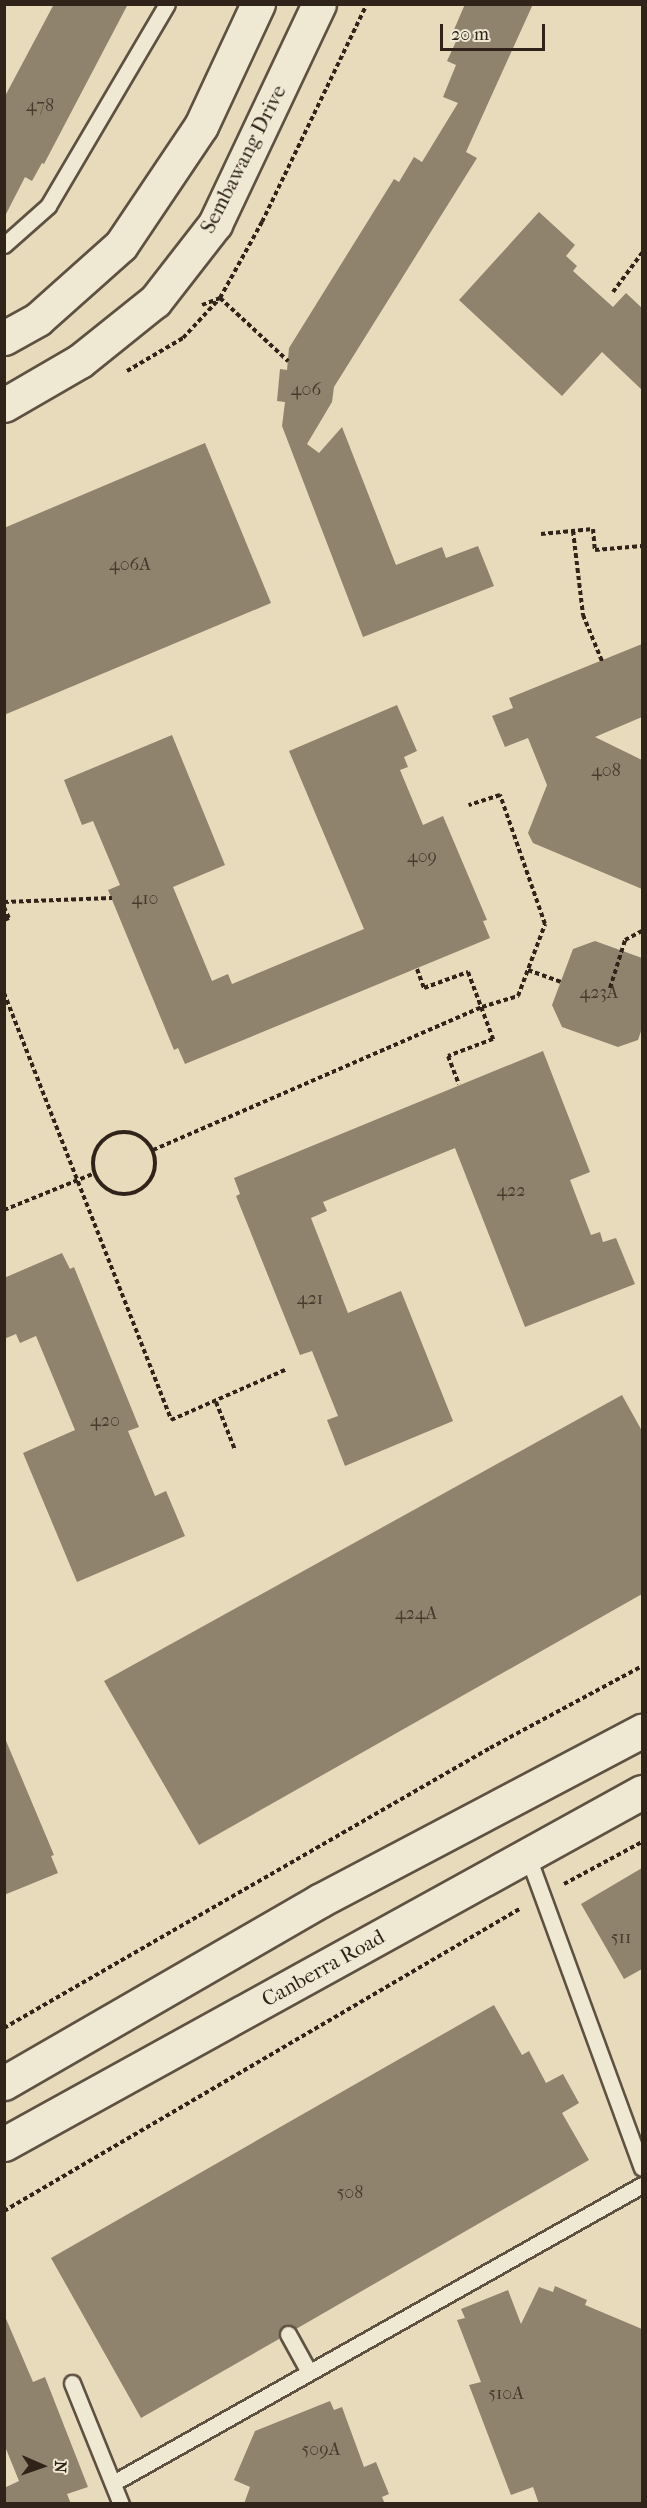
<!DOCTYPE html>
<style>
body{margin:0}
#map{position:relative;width:647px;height:2508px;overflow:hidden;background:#e7dbbc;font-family:"IM FELL French Canon",serif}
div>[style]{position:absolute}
.building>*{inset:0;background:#8f836e}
.path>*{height:4px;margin-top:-2px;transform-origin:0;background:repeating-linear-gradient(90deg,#302319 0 4.5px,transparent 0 7.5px)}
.path>.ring{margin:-2px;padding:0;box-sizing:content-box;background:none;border:4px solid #302319;border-radius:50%}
.roads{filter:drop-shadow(2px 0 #5e5142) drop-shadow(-2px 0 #5e5142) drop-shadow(0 2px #5e5142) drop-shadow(0 -2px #5e5142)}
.lane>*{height:15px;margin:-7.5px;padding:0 7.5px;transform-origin:7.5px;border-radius:7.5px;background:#efe8d3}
.secondary>*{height:33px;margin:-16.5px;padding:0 16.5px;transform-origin:16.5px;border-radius:16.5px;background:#efe8d3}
span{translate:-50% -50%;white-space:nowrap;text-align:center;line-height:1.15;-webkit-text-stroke:4.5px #efe8d3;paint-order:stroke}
.number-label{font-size:18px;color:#483b2e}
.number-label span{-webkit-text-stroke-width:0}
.street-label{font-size:21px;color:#302319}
.frame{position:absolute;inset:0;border:6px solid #302319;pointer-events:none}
.north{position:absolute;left:12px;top:2436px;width:60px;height:60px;-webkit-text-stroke:4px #efe8d3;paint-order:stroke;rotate:92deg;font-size:16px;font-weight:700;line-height:24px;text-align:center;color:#302319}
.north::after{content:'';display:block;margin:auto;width:21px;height:27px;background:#302319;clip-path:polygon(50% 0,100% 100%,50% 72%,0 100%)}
.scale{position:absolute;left:440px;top:24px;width:105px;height:27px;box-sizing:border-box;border:3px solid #302319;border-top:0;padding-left:8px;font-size:18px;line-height:21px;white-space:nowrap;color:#302319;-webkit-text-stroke:4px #efe8d3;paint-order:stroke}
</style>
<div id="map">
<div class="building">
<div style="clip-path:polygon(54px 4px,128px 4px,44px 164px,42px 163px,32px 181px,25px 177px,4px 218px,4px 98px)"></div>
<div style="clip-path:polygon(465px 4px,533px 4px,466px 152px,477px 158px,334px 387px,332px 402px,307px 444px,319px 453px,342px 427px,396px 565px,442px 547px,446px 558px,478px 546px,494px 586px,363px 637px,282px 426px,285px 402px,277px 401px,280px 369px,287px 370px,289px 348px,394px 179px,399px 182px,414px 157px,422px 162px,458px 103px,443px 97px,456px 65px,447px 61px,459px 35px,453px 32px)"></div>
<div style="clip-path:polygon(539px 212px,575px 245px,566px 256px,577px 266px,573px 271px,613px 307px,626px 293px,642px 308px,642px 390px,602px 352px,562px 396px,459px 300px)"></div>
<div style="clip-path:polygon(205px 443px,271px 603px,4px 715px,4px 528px)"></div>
<div style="clip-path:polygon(642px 644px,642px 717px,595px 737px,642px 760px,642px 889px,533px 843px,528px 833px,547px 785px,528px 738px,505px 747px,492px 716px,513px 708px,509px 698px)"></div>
<div style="clip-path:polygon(397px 705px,417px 751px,404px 757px,408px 767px,400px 770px,423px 825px,443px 816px,487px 920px,483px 921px,490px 938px,185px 1064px,178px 1048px,174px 1050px,108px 890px,120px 885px,93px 821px,82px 825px,64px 780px,172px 735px,225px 865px,173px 887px,212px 981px,228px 974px,232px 984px,364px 929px,289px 751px)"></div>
<div style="clip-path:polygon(595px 941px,642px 958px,642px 1028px,638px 1040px,618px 1047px,562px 1027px,552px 1005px,573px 949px)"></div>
<div style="clip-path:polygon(543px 1051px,590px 1172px,570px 1180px,591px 1235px,600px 1232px,603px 1242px,616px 1238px,635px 1284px,525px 1327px,455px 1148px,323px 1202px,327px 1211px,311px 1218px,348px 1313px,401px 1291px,453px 1421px,345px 1466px,327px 1420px,338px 1416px,312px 1351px,300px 1355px,236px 1196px,240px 1194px,234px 1178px)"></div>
<div style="clip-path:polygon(62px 1253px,70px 1269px,74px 1267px,139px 1427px,128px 1431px,155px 1496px,166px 1491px,185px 1536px,77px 1582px,23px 1453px,75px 1430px,36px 1336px,20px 1343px,16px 1334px,4px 1339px,4px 1278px)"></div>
<div style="clip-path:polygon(622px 1395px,642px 1431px,642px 1594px,199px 1845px,104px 1681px)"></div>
<div style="clip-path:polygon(4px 1736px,54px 1855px,51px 1856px,58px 1873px,4px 1895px)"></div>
<div style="clip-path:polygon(642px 1868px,642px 1969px,624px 1979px,581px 1904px)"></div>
<div style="clip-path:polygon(494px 2005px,522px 2055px,529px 2051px,546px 2083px,563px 2074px,579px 2103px,562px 2113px,589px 2160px,296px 2329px,283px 2326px,279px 2339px,141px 2418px,51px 2258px)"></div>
<div style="clip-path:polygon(555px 2286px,587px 2300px,585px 2305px,642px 2329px,642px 2504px,539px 2504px,533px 2487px,511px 2495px,469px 2385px,481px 2382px,457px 2320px,465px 2318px,461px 2309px,508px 2290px,521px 2324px,539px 2287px,553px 2292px)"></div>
<div style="clip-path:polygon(4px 2314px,33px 2382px,45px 2377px,88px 2487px,67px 2494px,71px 2504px,4px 2504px,4px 2488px,19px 2481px,4px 2444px)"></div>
<div style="clip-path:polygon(330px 2401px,334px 2410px,342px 2407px,364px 2467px,376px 2462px,389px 2494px,382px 2497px,385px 2504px,244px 2504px,250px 2487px,234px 2480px,255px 2431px)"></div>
</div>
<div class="path">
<div style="left:613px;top:292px;width:49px;rotate:-53.4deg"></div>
<div style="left:202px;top:305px;width:19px;rotate:-21deg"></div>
<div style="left:220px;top:298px;width:93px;rotate:42.8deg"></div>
<div style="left:127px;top:371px;width:65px;rotate:-30.5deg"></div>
<div style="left:183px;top:338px;width:54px;rotate:-47.2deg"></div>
<div style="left:220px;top:298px;width:87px;rotate:-61.1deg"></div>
<div style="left:262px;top:222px;width:242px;rotate:-64.3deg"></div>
<div style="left:573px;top:531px;width:85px;rotate:83.2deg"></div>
<div style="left:583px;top:615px;width:50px;rotate:67.6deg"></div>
<div style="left:541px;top:534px;width:52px;rotate:-5.5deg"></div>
<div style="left:593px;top:529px;width:21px;rotate:85deg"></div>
<div style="left:595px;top:550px;width:47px;rotate:-4.9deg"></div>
<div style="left:4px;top:902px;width:108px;rotate:-2.1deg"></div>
<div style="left:4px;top:907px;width:12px;rotate:66deg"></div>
<div style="left:9px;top:918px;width:5px;rotate:158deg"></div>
<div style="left:417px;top:969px;width:20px;rotate:70deg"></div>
<div style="left:424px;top:988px;width:47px;rotate:-20deg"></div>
<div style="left:468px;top:972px;width:72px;rotate:69.5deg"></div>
<div style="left:493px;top:1039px;width:48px;rotate:159.3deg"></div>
<div style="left:448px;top:1056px;width:30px;rotate:69deg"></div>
<div style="left:528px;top:970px;width:35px;rotate:20deg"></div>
<div style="left:610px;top:988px;width:50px;rotate:-72.6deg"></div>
<div style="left:625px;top:940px;width:19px;rotate:-28deg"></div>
<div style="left:4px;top:993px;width:458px;rotate:68.6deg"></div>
<div style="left:171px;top:1420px;width:127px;rotate:-23.7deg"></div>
<div class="ring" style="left:93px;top:1132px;width:58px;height:58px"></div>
<div style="left:153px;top:1150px;width:359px;rotate:-23.5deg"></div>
<div style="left:482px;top:1007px;width:38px;rotate:-17deg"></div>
<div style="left:518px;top:996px;width:77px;rotate:-69.4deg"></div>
<div style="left:545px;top:924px;width:137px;rotate:-109.2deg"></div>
<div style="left:500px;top:795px;width:33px;rotate:162deg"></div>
<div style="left:4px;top:1210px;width:98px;rotate:-22.1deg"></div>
<div style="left:216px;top:1402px;width:52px;rotate:68.4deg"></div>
<div style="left:564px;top:1884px;width:89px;rotate:-28.3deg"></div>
<div style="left:4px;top:2028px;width:561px;rotate:-29.95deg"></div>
<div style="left:490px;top:1748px;width:173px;rotate:-28.3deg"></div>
<div style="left:4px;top:2211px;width:599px;rotate:-30.37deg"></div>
</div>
<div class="roads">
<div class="lane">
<div style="left:4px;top:245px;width:59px;rotate:-41.6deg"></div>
<div style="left:48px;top:206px;width:234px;rotate:-59.5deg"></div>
<div style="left:527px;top:1854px;width:334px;rotate:69.9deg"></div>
<div style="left:288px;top:2334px;width:43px;rotate:61.1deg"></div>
<div style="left:72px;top:2383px;width:131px;rotate:68deg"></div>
<div style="left:113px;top:2483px;width:607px;rotate:-29.39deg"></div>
</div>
<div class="secondary">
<div style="left:4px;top:338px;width:39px;rotate:-29deg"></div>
<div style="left:38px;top:319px;width:111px;rotate:-41.7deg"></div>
<div style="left:121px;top:245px;width:143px;rotate:-56.1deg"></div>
<div style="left:201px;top:126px;width:135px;rotate:-65deg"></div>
<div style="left:4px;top:405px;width:88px;rotate:-30.1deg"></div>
<div style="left:80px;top:361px;width:96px;rotate:-38.7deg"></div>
<div style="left:155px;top:301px;width:98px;rotate:-52.1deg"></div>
<div style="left:215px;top:224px;width:243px;rotate:-64.7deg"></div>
<div style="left:4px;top:2083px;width:364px;rotate:-30deg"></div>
<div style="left:319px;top:1901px;width:365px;rotate:-27.8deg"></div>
<div style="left:4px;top:2144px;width:729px;rotate:-28.89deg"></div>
</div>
</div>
<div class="number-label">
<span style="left:40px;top:106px">478</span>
<span style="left:306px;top:390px">406</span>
<span style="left:130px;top:565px">406A</span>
<span style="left:606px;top:771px">408</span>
<span style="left:422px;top:857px">409</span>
<span style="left:145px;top:899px">410</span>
<span style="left:599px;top:993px">423A</span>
<span style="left:511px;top:1191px">422</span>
<span style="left:310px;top:1299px">421</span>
<span style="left:105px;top:1421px">420</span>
<span style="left:416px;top:1614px">424A</span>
<span style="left:621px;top:1938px">511</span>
<span style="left:350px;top:2193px">508</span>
<span style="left:506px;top:2394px">510A</span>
<span style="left:321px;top:2450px">509A</span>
</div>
<div class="street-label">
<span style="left:243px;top:159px;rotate:-63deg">Sembawang Drive</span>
<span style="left:323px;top:1968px;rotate:-29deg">Canberra Road</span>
</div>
<div class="frame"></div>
<div class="north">N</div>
<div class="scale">20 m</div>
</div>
